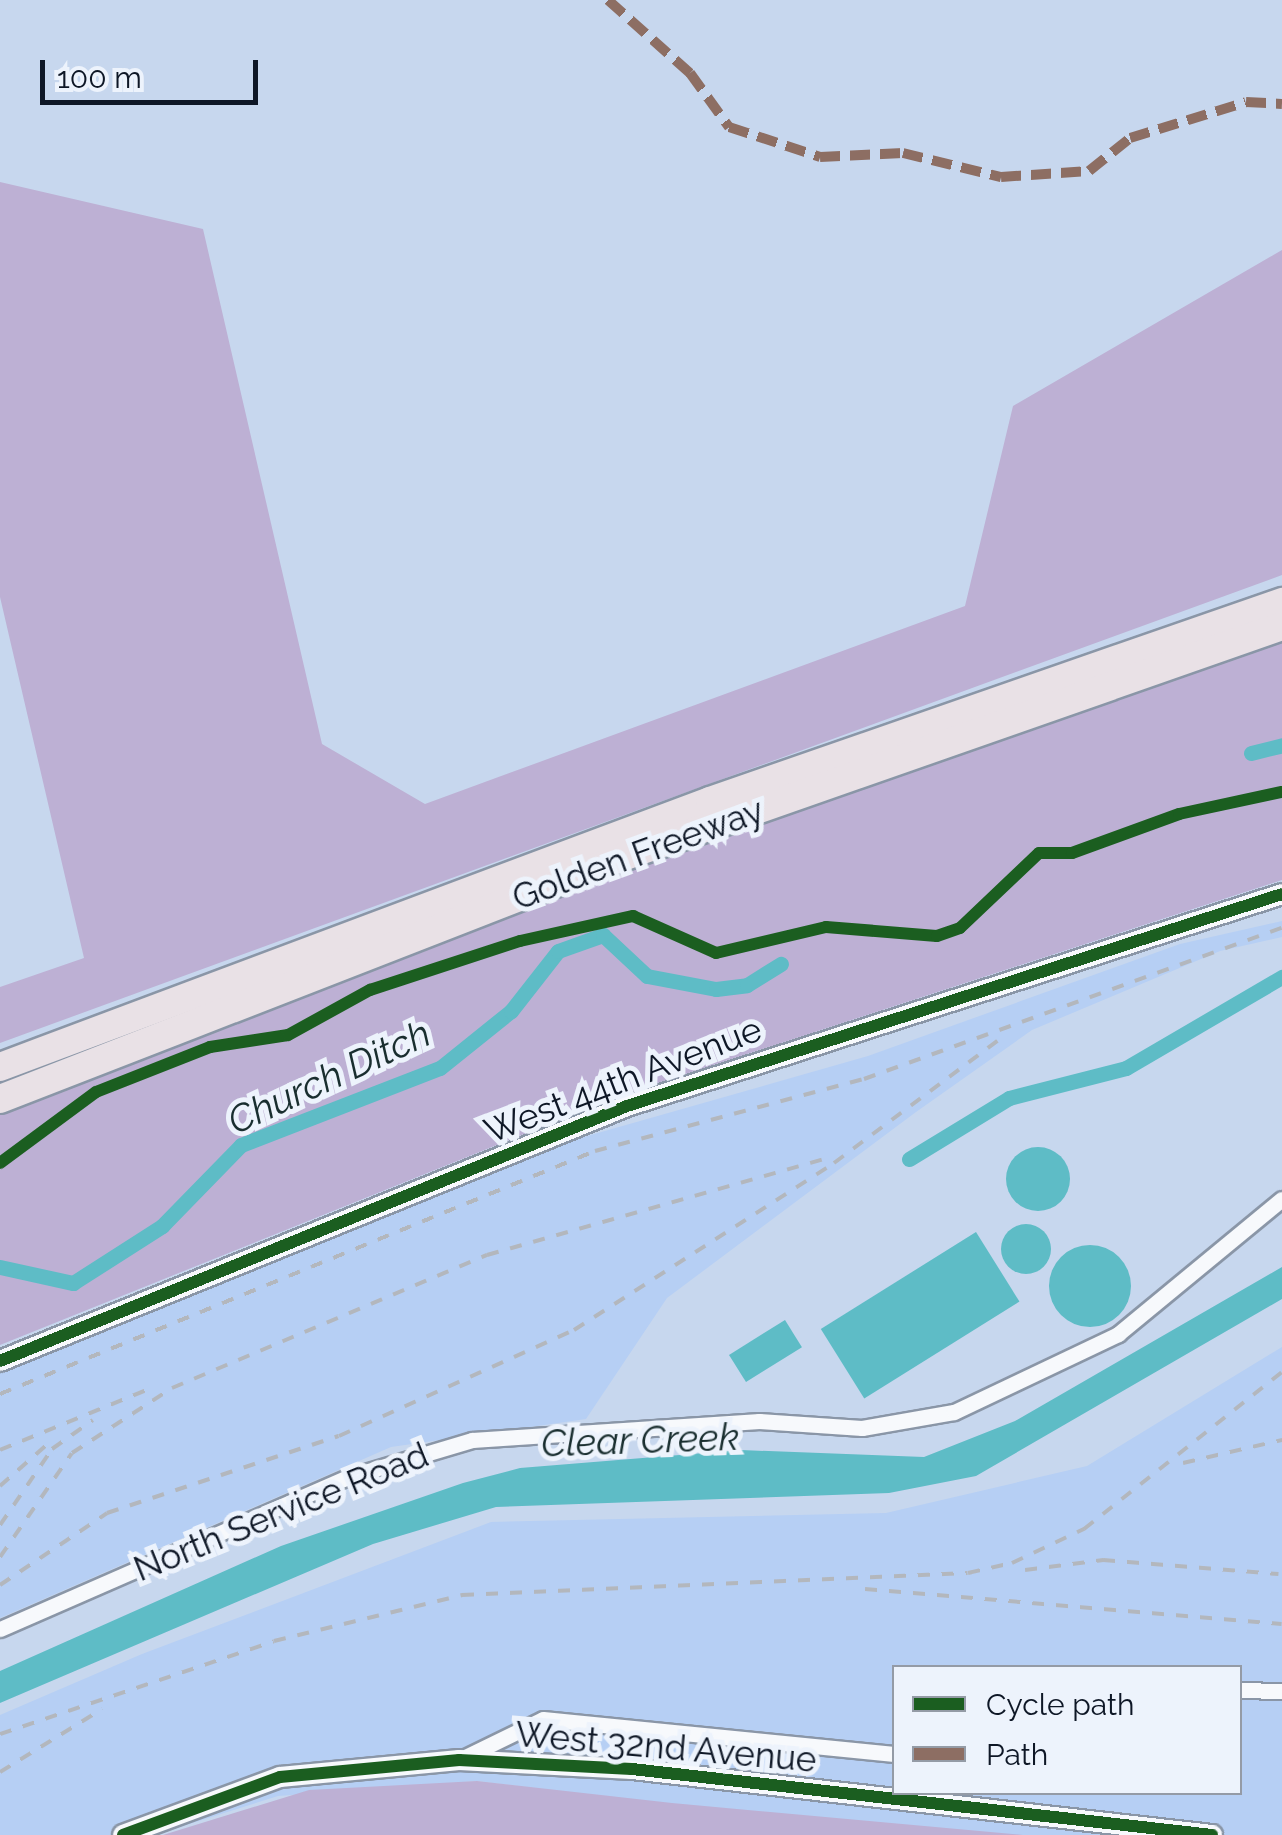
<!DOCTYPE html>
<style>
body{margin:0}
#map{position:relative;width:1282px;height:1835px;overflow:hidden;background:#c7d7ee;font-family:Raleway,sans-serif}
div>[style]{position:absolute}
.built>*{inset:0;background:#b6cff4}
.green>*{inset:0;background:#bdb0d4}
.water>*{inset:0;background:#5ebcc6;transform-origin:0 0}
.round{border-radius:50%}
.canal>*{height:15px;margin:-7.5px;padding:0 7.5px;transform-origin:7.5px;border-radius:7.5px;background:#5ebcc6}
.roads{filter:drop-shadow(2px 0 #8a96a7) drop-shadow(-2px 0 #8a96a7) drop-shadow(0 2px #8a96a7) drop-shadow(0 -2px #8a96a7)}
.minor>*{height:15px;margin:-7.5px;padding:0 7.5px;transform-origin:7.5px;border-radius:7.5px;background:#f7f9fc}
.tertiary>*{height:20px;margin:-10px;padding:0 10px;transform-origin:10px;border-radius:10px;background:#f7f9fc}
.motorway>*{height:28px;margin:-14px;padding:0 14px;transform-origin:14px;border-radius:14px;background:#e9e1e6}
.rail>*{height:4px;margin-top:-2px;transform-origin:0;background:repeating-linear-gradient(90deg,#b3b7bd 0 12px,transparent 0 24px)}
.quiet>*{height:10px;margin-top:-5px;transform-origin:0;background:repeating-linear-gradient(90deg,#8d6e63 0 20px,transparent 0 30px)}
.cycleway>*{height:12px;margin:-6px;padding:0 6px;transform-origin:6px;border-radius:6px;background:#1b5e20}
span{translate:-50% -50%;white-space:nowrap;text-align:center;line-height:1.15;-webkit-text-stroke:10px #edf3fc;paint-order:stroke}
.street-label{font-size:35px;color:#0e1726}
.water-label{font-size:38px;color:#192e2f;font-style:italic}
.legend{position:absolute;left:892px;top:1665px;width:350px;height:130px;box-sizing:border-box;background:#edf3fc;border:2px solid #949ba6;margin:0;padding:12px 18px;list-style:none;font-size:30px;color:#0e1726}
.legend li{display:flex;align-items:center;gap:20px;height:50px}
.legend b{width:50px;border:2px solid #949ba6}
.scale{position:absolute;left:40px;top:60px;width:218px;height:45px;box-sizing:border-box;border:5px solid #0e1726;border-top:0;padding-left:12px;font-size:30px;line-height:35px;white-space:nowrap;color:#0e1726;-webkit-text-stroke:8px #edf3fc;paint-order:stroke}
</style>
<div id="map">
<div class="built">
<div style="clip-path:polygon(1282px 921px,1282px 937px,1220px 951px,1032px 1030px,916px 1112px,667px 1298px,586px 1419px,391px 1447px,0 1618px,0 1366px,531px 1152px,868px 1056px,1180px 944px)"></div>
<div style="clip-path:polygon(evenodd,1282px 1347px,1282px 1835px,914px 1835px,477px 1781px,278px 1796px,154px 1835px,0 1835px,0 1715px,142px 1654px,491px 1522px,886px 1513px,1087px 1466px,1282px 1347px,894px 1668px,1240px 1668px,1240px 1792px,894px 1792px,894px 1668px)"></div>
</div>
<div class="green">
<div style="clip-path:polygon(0 182px,203px 229px,322px 744px,425px 804px,965px 606px,1013px 406px,1282px 250px,1282px 575px,0 1043px,0 987px,84px 958px,0 597px)"></div>
<div style="clip-path:polygon(1282px 637px,1282px 880px,621px 1095px,0 1345px,0 1105px,493px 916px)"></div>
<div style="clip-path:polygon(477px 1781px,672px 1803px,1023px 1835px,163px 1835px,309px 1790px)"></div>
</div>
<div class="water">
<div class="round" style="left:1006px;top:1147px;width:64px;height:64px"></div>
<div class="round" style="left:1001px;top:1224px;width:50px;height:50px"></div>
<div style="left:976px;top:1232px;width:82px;height:183px;rotate:58deg"></div>
<div class="round" style="left:1049px;top:1245px;width:82px;height:82px"></div>
<div style="clip-path:polygon(1282px 1267px,1282px 1299px,976px 1476px,889px 1493px,496px 1507px,373px 1544px,0 1703px,0 1671px,281px 1546px,463px 1483px,520px 1468px,741px 1450px,924px 1457px,1015px 1421px)"></div>
<div style="left:785px;top:1320px;width:32px;height:66px;rotate:58deg"></div>
</div>
<div class="canal">
<div style="left:1251px;top:753px;width:32px;rotate:-14deg"></div>
<div style="left:909px;top:1159px;width:117px;rotate:-31.4deg"></div>
<div style="left:1009px;top:1098px;width:121px;rotate:-14.4deg"></div>
<div style="left:1126px;top:1068px;width:181px;rotate:-30.3deg"></div>
<div style="left:0;top:1267px;width:75px;rotate:12.4deg"></div>
<div style="left:73px;top:1283px;width:106px;rotate:-32.6deg"></div>
<div style="left:162px;top:1226px;width:113px;rotate:-45.7deg"></div>
<div style="left:241px;top:1145px;width:213px;rotate:-21.2deg"></div>
<div style="left:440px;top:1068px;width:91px;rotate:-38.8deg"></div>
<div style="left:511px;top:1011px;width:76px;rotate:-51.9deg"></div>
<div style="left:558px;top:951px;width:48px;rotate:-19.6deg"></div>
<div style="left:603px;top:935px;width:60px;rotate:43deg"></div>
<div style="left:647px;top:976px;width:70px;rotate:10.7deg"></div>
<div style="left:716px;top:989px;width:31px;rotate:-7deg"></div>
<div style="left:747px;top:985px;width:40px;rotate:-32deg"></div>
</div>
<div class="roads">
<div class="minor">
<div style="left:0;top:1629px;width:380px;rotate:-23.6deg"></div>
<div style="left:348px;top:1477px;width:129px;rotate:-16.6deg"></div>
<div style="left:472px;top:1440px;width:288px;rotate:-3.8deg"></div>
<div style="left:759px;top:1421px;width:103px;rotate:3.9deg"></div>
<div style="left:862px;top:1428px;width:93px;rotate:-9.9deg"></div>
<div style="left:954px;top:1412px;width:182px;rotate:-25.4deg"></div>
<div style="left:1118px;top:1334px;width:212px;rotate:-39.5deg"></div>
<div style="left:1240px;top:1690px;width:42px;rotate:1.4deg"></div>
<div style="left:459px;top:1760px;width:93px;rotate:-26deg"></div>
<div style="left:543px;top:1719px;width:353px;rotate:5.7deg"></div>
</div>
<div class="tertiary">
<div style="left:0;top:1361px;width:677px;rotate:-22.13deg"></div>
<div style="left:627px;top:1106px;width:688px;rotate:-17.93deg"></div>
<div style="left:123px;top:1835px;width:167px;rotate:-20.3deg"></div>
<div style="left:280px;top:1777px;width:180px;rotate:-5.4deg"></div>
<div style="left:459px;top:1760px;width:173px;rotate:3deg"></div>
<div style="left:632px;top:1769px;width:584px;rotate:6.49deg"></div>
</div>
<div class="motorway">
<div style="left:0;top:1067px;width:758px;rotate:-20.54deg"></div>
<div style="left:710px;top:801px;width:606px;rotate:-19.18deg"></div>
<div style="left:0;top:1099px;width:671px;rotate:-21.25deg"></div>
<div style="left:625px;top:856px;width:696px;rotate:-19.29deg"></div>
</div>
</div>
<div class="rail">
<div style="left:0;top:1394px;width:643px;rotate:-22.22deg"></div>
<div style="left:595px;top:1151px;width:278px;rotate:-15deg"></div>
<div style="left:864px;top:1079px;width:444px;rotate:-19.9deg"></div>
<div style="left:0;top:1450px;width:158px;rotate:-22.3deg"></div>
<div style="left:1183px;top:1463px;width:102px;rotate:-13.1deg"></div>
<div style="left:0;top:1486px;width:68px;rotate:-41.4deg"></div>
<div style="left:0;top:1525px;width:92px;rotate:-55.6deg"></div>
<div style="left:52px;top:1449px;width:50px;rotate:-35.3deg"></div>
<div style="left:0;top:1557px;width:126px;rotate:-55.3deg"></div>
<div style="left:72px;top:1453px;width:119px;rotate:-33deg"></div>
<div style="left:172px;top:1388px;width:342px;rotate:-22.9deg"></div>
<div style="left:487px;top:1255px;width:351px;rotate:-15.9deg"></div>
<div style="left:1025px;top:1570px;width:79px;rotate:-7.3deg"></div>
<div style="left:1103px;top:1560px;width:176px;rotate:4.6deg"></div>
<div style="left:0;top:1585px;width:129px;rotate:-33.9deg"></div>
<div style="left:107px;top:1513px;width:244px;rotate:-18.4deg"></div>
<div style="left:339px;top:1436px;width:258px;rotate:-24.3deg"></div>
<div style="left:574px;top:1330px;width:309px;rotate:-32.7deg"></div>
<div style="left:834px;top:1163px;width:209px;rotate:-36.8deg"></div>
<div style="left:865px;top:1589px;width:418px;rotate:4.8deg"></div>
<div style="left:0;top:1734px;width:289px;rotate:-18.7deg"></div>
<div style="left:274px;top:1641px;width:194px;rotate:-13.7deg"></div>
<div style="left:462px;top:1595px;width:506px;rotate:-2.49deg"></div>
<div style="left:968px;top:1573px;width:45px;rotate:-12.8deg"></div>
<div style="left:1012px;top:1563px;width:80px;rotate:-25.3deg"></div>
<div style="left:1084px;top:1529px;width:253px;rotate:-38.4deg"></div>
<div style="left:0;top:1772px;width:120px;rotate:-31.7deg"></div>
</div>
<div class="quiet">
<div style="left:608px;top:0;width:110px;rotate:41.7deg"></div>
<div style="left:690px;top:73px;width:67px;rotate:54.2deg"></div>
<div style="left:729px;top:127px;width:96px;rotate:18.2deg"></div>
<div style="left:820px;top:157px;width:83px;rotate:-2.8deg"></div>
<div style="left:903px;top:153px;width:101px;rotate:13.8deg"></div>
<div style="left:1001px;top:177px;width:88px;rotate:-3.9deg"></div>
<div style="left:1089px;top:171px;width:53px;rotate:-38.8deg"></div>
<div style="left:1130px;top:138px;width:121px;rotate:-17.2deg"></div>
<div style="left:1246px;top:102px;width:36px;rotate:3deg"></div>
</div>
<div class="cycleway">
<div style="left:0;top:1163px;width:119px;rotate:-36.5deg"></div>
<div style="left:96px;top:1092px;width:123px;rotate:-21.5deg"></div>
<div style="left:210px;top:1047px;width:79px;rotate:-8.7deg"></div>
<div style="left:288px;top:1035px;width:94px;rotate:-28.8deg"></div>
<div style="left:370px;top:990px;width:158px;rotate:-18.1deg"></div>
<div style="left:520px;top:941px;width:116px;rotate:-12.5deg"></div>
<div style="left:633px;top:916px;width:91px;rotate:24deg"></div>
<div style="left:716px;top:953px;width:113px;rotate:-13.3deg"></div>
<div style="left:826px;top:927px;width:111px;rotate:4.6deg"></div>
<div style="left:937px;top:936px;width:24px;rotate:-19deg"></div>
<div style="left:960px;top:928px;width:109px;rotate:-43.5deg"></div>
<div style="left:1039px;top:853px;width:33px"></div>
<div style="left:1072px;top:853px;width:114px;rotate:-20deg"></div>
<div style="left:1179px;top:814px;width:105px;rotate:-12.1deg"></div>
<div style="left:0;top:1361px;width:677px;rotate:-22.13deg"></div>
<div style="left:627px;top:1106px;width:688px;rotate:-17.93deg"></div>
<div style="left:123px;top:1835px;width:167px;rotate:-20.3deg"></div>
<div style="left:280px;top:1777px;width:180px;rotate:-5.4deg"></div>
<div style="left:459px;top:1760px;width:173px;rotate:3deg"></div>
<div style="left:632px;top:1769px;width:584px;rotate:6.49deg"></div>
</div>
<div class="street-label">
<span style="left:638px;top:854px;rotate:-20deg">Golden Freeway</span>
<span style="left:623px;top:1080px;rotate:-21deg">West 44th Avenue</span>
<span style="left:281px;top:1512px;rotate:-22deg">North Service Road</span>
<span style="left:666px;top:1747px;rotate:5deg">West 32nd Avenue</span>
</div>
<div class="water-label">
<span style="left:329px;top:1077px;rotate:-25deg">Church Ditch</span>
<span style="left:640px;top:1440px;rotate:-2deg">Clear Creek</span>
</div>
<ul class="legend">
<li><b style="height:12px;background:#1b5e20"></b>Cycle path</li>
<li><b style="height:12px;background:#8d6e63"></b>Path</li>
</ul>
<div class="scale">100 m</div>
</div>
